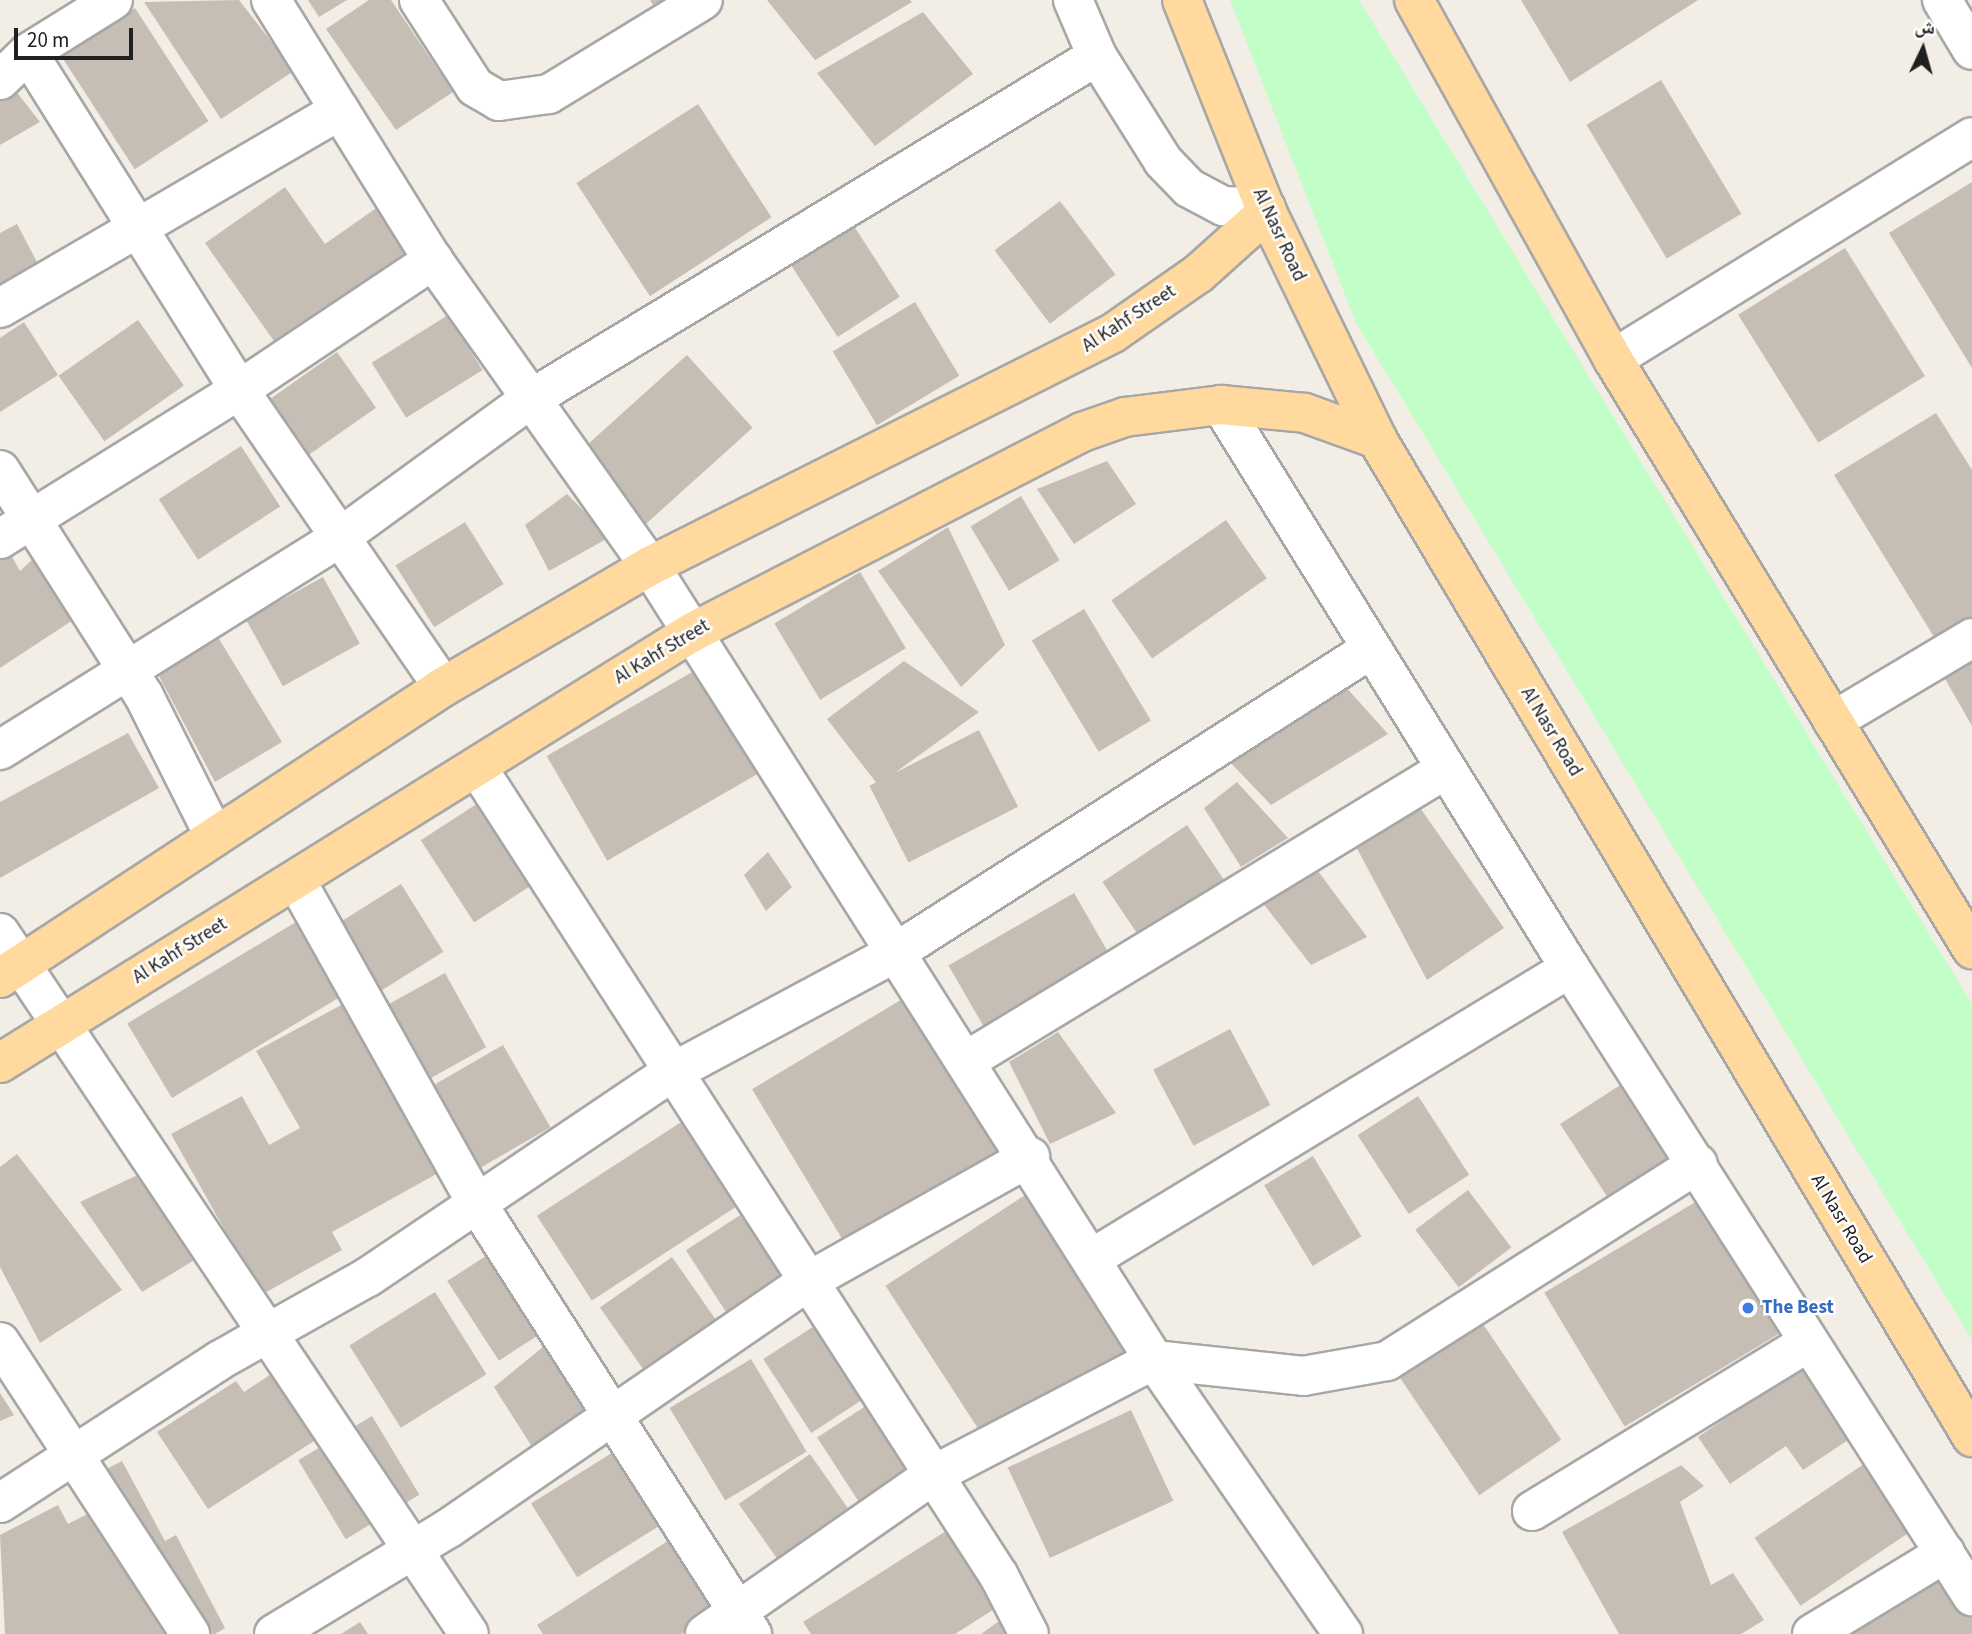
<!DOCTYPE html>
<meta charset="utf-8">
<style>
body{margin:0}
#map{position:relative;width:1972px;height:1634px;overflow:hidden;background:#f2eee6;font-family:"Source Sans 3","Noto Naskh Arabic",sans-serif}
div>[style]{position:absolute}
.park>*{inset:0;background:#c1fec8}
.building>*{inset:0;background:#c6beb5;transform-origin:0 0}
.roads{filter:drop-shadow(2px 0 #a7a7a7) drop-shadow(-2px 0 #a7a7a7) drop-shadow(0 2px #a7a7a7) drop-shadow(0 -2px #a7a7a7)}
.minor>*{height:38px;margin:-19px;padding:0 19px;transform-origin:19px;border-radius:19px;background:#fff}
.major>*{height:38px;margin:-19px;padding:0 19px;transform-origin:19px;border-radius:19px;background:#ffd99e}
.dots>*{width:19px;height:19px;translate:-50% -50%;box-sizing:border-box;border:4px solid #fff;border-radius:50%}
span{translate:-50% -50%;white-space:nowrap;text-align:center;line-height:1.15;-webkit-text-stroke:5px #fff;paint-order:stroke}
.street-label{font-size:19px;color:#202020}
.shop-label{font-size:19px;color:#366cbe;font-weight:700}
.left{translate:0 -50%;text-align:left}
.north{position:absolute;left:1888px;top:14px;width:70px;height:70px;-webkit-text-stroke:5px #fff;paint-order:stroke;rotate:5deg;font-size:19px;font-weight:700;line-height:28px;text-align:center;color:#202020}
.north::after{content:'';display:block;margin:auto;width:24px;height:32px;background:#202020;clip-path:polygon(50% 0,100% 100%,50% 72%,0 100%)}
.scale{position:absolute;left:14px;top:28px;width:119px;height:32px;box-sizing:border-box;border:4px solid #202020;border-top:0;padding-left:9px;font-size:21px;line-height:24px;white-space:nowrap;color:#202020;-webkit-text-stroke:5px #fff;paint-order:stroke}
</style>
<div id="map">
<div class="park">
<div style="clip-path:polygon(1230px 0,1359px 0,1972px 1004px,1972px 1340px,1356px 323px)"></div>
</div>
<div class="building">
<div style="clip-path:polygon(239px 0,294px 71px,221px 119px,144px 2px)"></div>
<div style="clip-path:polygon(308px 0,347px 0,319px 17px)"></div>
<div style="clip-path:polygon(369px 0,391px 0,453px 92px,396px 130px,326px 29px)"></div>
<div style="clip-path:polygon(650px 0,675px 0,657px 11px)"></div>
<div style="clip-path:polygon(767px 0,910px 0,912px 2px,815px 60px)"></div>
<div style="clip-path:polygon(1521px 0,1698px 0,1570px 82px)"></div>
<div style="left:135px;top:8px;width:135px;height:88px;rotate:57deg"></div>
<div style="clip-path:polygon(923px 12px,973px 74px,875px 146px,817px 73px)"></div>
<div style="left:1661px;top:80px;width:156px;height:87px;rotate:59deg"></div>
<div style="clip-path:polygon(12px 86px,40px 122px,0 145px,0 98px)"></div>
<div style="left:698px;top:104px;width:135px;height:145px;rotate:57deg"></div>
<div style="clip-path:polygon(1972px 182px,1972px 368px,1889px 233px)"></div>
<div style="clip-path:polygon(285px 187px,325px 244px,382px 204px,420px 258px,283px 354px,205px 243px)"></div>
<div style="left:1060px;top:201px;width:92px;height:82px;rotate:53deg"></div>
<div style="left:848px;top:217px;width:95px;height:74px;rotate:57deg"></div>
<div style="clip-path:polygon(17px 224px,46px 279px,0 304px,0 233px)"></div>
<div style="left:1845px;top:248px;width:151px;height:126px;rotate:58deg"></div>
<div style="left:915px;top:302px;width:86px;height:96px;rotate:59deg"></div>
<div style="left:448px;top:315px;width:65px;height:90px;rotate:58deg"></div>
<div style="left:138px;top:320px;width:80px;height:97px;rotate:55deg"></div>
<div style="clip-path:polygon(24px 322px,58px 375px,0 412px,0 338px)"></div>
<div style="left:337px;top:352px;width:68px;height:84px;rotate:55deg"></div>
<div style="left:687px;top:355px;width:98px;height:144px;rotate:48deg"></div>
<div style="clip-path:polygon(1936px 413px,1972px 470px,1972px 625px,1939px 645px,1834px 475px)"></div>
<div style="left:241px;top:446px;width:72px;height:98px;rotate:57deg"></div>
<div style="clip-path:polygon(1107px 461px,1136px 504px,1074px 544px,1037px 489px)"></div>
<div style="clip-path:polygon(567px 494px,610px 537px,549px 571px,525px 525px)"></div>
<div style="left:1021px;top:496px;width:75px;height:59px;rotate:59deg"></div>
<div style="left:1226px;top:520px;width:71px;height:140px;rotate:55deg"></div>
<div style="left:465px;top:522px;width:73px;height:82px;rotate:58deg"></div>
<div style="clip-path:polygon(948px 527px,1005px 645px,961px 687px,878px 571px)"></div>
<div style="clip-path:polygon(6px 546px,20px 571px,35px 557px,76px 618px,0 668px,0 550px)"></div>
<div style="left:860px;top:572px;width:89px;height:100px;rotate:59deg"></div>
<div style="left:323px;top:577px;width:76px;height:88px;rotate:61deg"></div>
<div style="left:1084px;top:609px;width:130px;height:61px;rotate:59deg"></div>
<div style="clip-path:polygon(216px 634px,282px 742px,215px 782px,159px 676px)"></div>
<div style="clip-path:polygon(1972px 657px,1972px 726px,1944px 677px)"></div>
<div style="clip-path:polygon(904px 661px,979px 712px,878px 785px,827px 719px)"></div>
<div style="left:706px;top:664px;width:121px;height:184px;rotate:60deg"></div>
<div style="clip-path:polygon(1344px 685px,1388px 734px,1271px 805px,1229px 761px)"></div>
<div style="left:979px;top:730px;width:86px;height:123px;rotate:63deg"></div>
<div style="clip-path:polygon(128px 733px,159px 788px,0 878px,0 802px)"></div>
<div style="clip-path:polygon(1237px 782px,1288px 838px,1241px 867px,1204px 808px)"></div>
<div style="left:492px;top:794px;width:98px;height:85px;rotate:57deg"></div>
<div style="clip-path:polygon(1416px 802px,1504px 928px,1427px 980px,1353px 841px)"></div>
<div style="left:1187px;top:825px;width:73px;height:102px;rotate:56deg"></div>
<div style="clip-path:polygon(768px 852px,792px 887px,766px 911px,744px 875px)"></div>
<div style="clip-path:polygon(1315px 867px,1367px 937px,1311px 965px,1259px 898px)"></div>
<div style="left:401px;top:884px;width:80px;height:82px;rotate:58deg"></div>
<div style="left:1074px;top:893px;width:75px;height:145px;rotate:60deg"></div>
<div style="left:296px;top:922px;width:87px;height:197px;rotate:59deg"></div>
<div style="left:445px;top:973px;width:85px;height:77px;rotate:61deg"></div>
<div style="left:909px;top:995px;width:185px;height:183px;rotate:59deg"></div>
<div style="clip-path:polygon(345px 1003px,440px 1172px,332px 1232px,342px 1250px,261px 1295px,171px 1134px,242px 1096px,269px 1145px,300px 1128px,256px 1051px)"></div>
<div style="left:1230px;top:1029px;width:86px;height:87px;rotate:62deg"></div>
<div style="clip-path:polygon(1058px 1032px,1116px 1113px,1050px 1144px,1009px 1062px)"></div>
<div style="left:503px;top:1045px;width:95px;height:95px;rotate:60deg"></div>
<div style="left:1628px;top:1080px;width:87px;height:81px;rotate:57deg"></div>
<div style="left:1418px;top:1096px;width:94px;height:72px;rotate:57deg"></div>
<div style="left:692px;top:1115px;width:101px;height:185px;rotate:57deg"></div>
<div style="clip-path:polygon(17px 1154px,122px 1290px,40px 1343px,0 1267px,0 1167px)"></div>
<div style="left:1313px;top:1156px;width:94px;height:57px;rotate:59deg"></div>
<div style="clip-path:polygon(146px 1171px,201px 1256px,142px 1292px,80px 1202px)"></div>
<div style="left:1033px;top:1190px;width:201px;height:176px;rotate:57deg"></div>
<div style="left:1468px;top:1190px;width:72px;height:66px;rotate:53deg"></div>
<div style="left:1702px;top:1198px;width:156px;height:184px;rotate:59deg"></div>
<div style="left:748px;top:1210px;width:84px;height:74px;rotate:57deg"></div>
<div style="left:495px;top:1250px;width:95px;height:57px;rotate:57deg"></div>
<div style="left:672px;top:1257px;width:85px;height:88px;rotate:55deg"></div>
<div style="left:435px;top:1292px;width:97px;height:101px;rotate:58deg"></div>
<div style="left:1479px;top:1318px;width:147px;height:99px;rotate:56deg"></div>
<div style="left:822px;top:1321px;width:88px;height:70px;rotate:57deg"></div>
<div style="clip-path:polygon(554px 1338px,604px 1410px,536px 1453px,494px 1387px)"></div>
<div style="clip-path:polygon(306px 1351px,350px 1418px,208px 1509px,157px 1432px,236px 1381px,244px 1392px)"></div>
<div style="left:751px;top:1359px;width:108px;height:95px;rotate:59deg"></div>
<div style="clip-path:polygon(1802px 1367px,1851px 1438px,1803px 1470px,1786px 1446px,1730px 1484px,1698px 1437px)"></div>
<div style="clip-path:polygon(0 1393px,14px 1415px,0 1421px)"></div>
<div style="left:875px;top:1400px;width:86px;height:69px;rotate:57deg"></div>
<div style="left:1131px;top:1410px;width:100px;height:136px;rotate:65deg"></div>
<div style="left:372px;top:1416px;width:92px;height:86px;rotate:59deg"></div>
<div style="left:615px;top:1451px;width:87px;height:99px;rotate:58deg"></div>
<div style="left:810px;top:1454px;width:75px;height:87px;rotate:55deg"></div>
<div style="clip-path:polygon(122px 1461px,165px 1541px,176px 1535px,225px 1628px,215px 1634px,5px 1634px,0 1535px,58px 1505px,68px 1524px,91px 1512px,76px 1485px)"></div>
<div style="left:1864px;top:1464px;width:82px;height:132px;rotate:56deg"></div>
<div style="clip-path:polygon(1681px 1465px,1704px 1486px,1680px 1502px,1711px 1585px,1733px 1573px,1764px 1620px,1741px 1634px,1619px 1634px,1562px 1532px)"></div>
<div style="clip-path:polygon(957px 1524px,1007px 1601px,955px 1634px,811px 1634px,803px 1622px)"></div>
<div style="clip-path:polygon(674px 1537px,720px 1609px,681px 1634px,543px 1634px,537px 1625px)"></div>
<div style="clip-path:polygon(1946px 1568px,1972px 1610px,1972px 1634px,1837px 1634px)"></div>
<div style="clip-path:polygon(1002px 1619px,1012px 1634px,981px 1634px)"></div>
<div style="clip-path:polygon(360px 1622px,368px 1634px,341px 1634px)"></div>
</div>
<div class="roads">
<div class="minor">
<div style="left:271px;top:0;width:306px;rotate:58.1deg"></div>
<div style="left:433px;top:260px;width:375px;rotate:54.7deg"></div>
<div style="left:650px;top:566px;width:940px;rotate:57.59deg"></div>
<div style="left:1154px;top:1360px;width:333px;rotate:55.4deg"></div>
<div style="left:419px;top:0;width:103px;rotate:57.2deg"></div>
<div style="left:475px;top:87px;width:28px;rotate:30deg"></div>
<div style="left:499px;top:101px;width:50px;rotate:-8deg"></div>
<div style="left:549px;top:94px;width:180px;rotate:-31.4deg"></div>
<div style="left:1073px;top:0;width:61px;rotate:66.8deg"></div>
<div style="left:1097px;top:56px;width:124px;rotate:57.8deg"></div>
<div style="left:1163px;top:161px;width:37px;rotate:46deg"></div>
<div style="left:1189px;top:188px;width:38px;rotate:28deg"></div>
<div style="left:1223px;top:206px;width:43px;rotate:2.7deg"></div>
<div style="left:1942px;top:0;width:58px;rotate:59deg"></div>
<div style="left:28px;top:53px;width:398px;rotate:57.9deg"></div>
<div style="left:239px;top:390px;width:234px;rotate:-33.8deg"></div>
<div style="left:0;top:80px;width:39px;rotate:-44deg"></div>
<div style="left:28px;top:53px;width:100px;rotate:-31.9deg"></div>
<div style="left:0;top:308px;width:393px;rotate:-30.2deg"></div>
<div style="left:1613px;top:359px;width:422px;rotate:-31.7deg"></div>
<div style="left:1221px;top:405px;width:662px;rotate:58.21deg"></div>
<div style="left:1570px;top:968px;width:746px;rotate:57.38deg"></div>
<div style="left:0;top:470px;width:268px;rotate:57.5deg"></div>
<div style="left:144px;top:696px;width:156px;rotate:63.3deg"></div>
<div style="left:0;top:539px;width:282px;rotate:-31.9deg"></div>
<div style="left:239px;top:390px;width:360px;rotate:55.5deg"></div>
<div style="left:1833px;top:721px;width:162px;rotate:-30.8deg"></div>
<div style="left:0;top:750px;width:400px;rotate:-32deg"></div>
<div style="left:339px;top:538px;width:235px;rotate:-36deg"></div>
<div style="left:529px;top:400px;width:664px;rotate:-31.2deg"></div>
<div style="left:477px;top:767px;width:963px;rotate:57.17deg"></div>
<div style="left:999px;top:1576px;width:65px;rotate:62.7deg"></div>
<div style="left:296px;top:880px;width:369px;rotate:60.8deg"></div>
<div style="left:476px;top:1202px;width:513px;rotate:57.43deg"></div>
<div style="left:0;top:933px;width:843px;rotate:56.22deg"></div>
<div style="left:966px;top:1061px;width:562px;rotate:-31.31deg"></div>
<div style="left:1094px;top:1257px;width:557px;rotate:-31.26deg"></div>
<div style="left:0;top:1342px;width:348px;rotate:56.9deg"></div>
<div style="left:0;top:1503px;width:262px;rotate:-33deg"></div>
<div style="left:220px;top:1360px;width:170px;rotate:-29.3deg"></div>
<div style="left:368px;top:1277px;width:365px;rotate:-34deg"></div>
<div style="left:671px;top:1073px;width:252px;rotate:-28.2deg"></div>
<div style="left:893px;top:954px;width:567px;rotate:-32.54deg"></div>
<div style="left:1532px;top:1511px;width:322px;rotate:-31.4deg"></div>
<div style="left:274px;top:1634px;width:205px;rotate:-31.2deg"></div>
<div style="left:449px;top:1528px;width:434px;rotate:-34.5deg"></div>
<div style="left:807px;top:1282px;width:256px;rotate:-29.3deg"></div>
<div style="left:705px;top:1634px;width:278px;rotate:-34.9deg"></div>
<div style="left:933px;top:1475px;width:249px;rotate:-27.5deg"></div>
<div style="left:1154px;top:1360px;width:150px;rotate:6.1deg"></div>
<div style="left:1303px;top:1376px;width:85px;rotate:-10.1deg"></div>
<div style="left:1387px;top:1361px;width:368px;rotate:-32.4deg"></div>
<div style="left:1812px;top:1634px;width:156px;rotate:-31.3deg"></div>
</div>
<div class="major">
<div style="left:1182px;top:0;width:228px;rotate:68.2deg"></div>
<div style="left:1267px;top:212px;width:252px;rotate:64.1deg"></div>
<div style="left:1377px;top:439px;width:1162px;rotate:59.2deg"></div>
<div style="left:1414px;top:0;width:410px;rotate:61deg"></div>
<div style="left:1613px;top:359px;width:691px;rotate:58.68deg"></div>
<div style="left:0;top:978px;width:530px;rotate:-33.3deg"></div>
<div style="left:443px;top:687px;width:240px;rotate:-30.3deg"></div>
<div style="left:650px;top:566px;width:518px;rotate:-26.71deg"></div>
<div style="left:1113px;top:333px;width:103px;rotate:-34.8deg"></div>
<div style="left:1198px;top:274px;width:93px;rotate:-41.9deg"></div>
<div style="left:0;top:1063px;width:814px;rotate:-31.89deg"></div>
<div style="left:691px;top:633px;width:440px;rotate:-27.2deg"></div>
<div style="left:1082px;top:432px;width:46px;rotate:-19.2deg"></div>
<div style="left:1125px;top:417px;width:97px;rotate:-7.1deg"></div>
<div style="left:1221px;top:405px;width:84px;rotate:5.4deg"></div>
<div style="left:1305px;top:413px;width:77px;rotate:19.9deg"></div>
</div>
</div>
<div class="dots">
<div style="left:1748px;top:1308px;background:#3f7fe0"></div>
</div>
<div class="street-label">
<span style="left:1279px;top:235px;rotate:65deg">Al Nasr Road</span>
<span style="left:1129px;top:319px;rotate:-33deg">Al Kahf Street</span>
<span style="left:662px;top:652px;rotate:-31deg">Al Kahf Street</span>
<span style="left:1551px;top:732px;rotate:59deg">Al Nasr Road</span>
<span style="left:180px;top:951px;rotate:-32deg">Al Kahf Street</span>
<span style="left:1841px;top:1219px;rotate:59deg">Al Nasr Road</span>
</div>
<div class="shop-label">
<span class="left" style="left:1762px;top:1308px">The Best</span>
</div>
<div class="north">ش</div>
<div class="scale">20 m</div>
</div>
